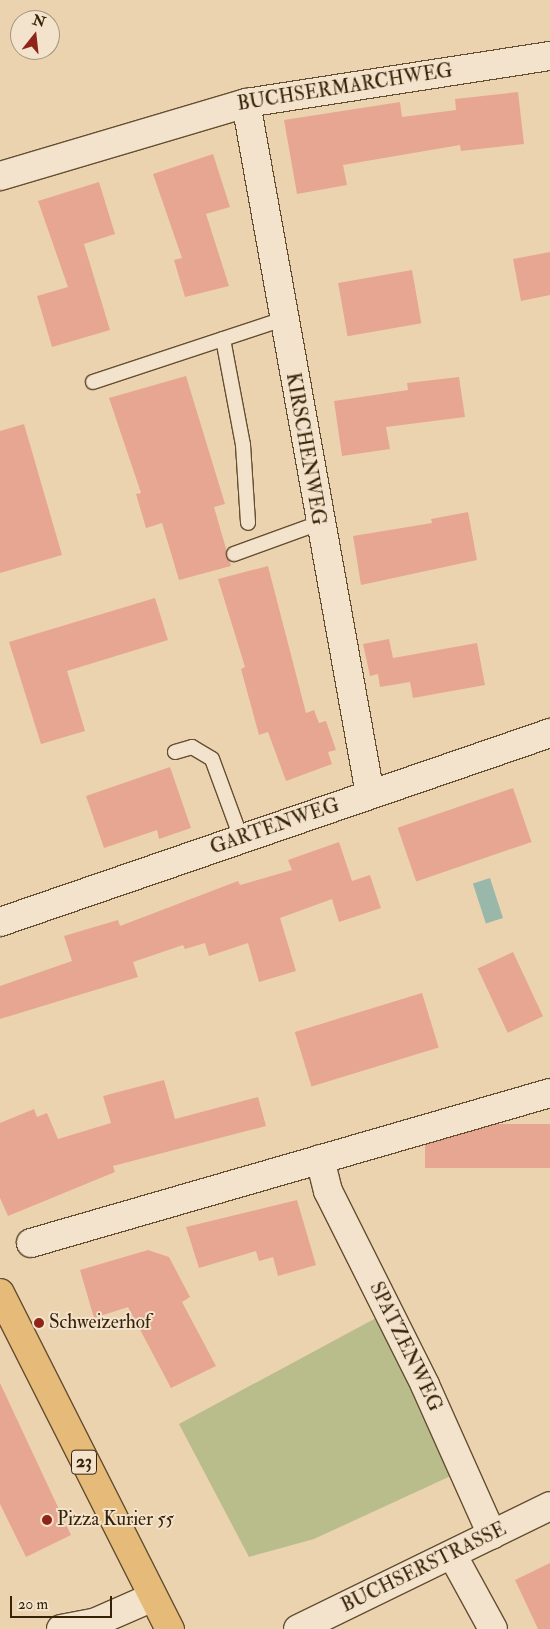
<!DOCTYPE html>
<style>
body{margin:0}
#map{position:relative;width:550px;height:1629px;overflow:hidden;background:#ecd3b0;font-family:"IM FELL Double Pica",serif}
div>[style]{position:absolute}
.green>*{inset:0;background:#b9bc8b}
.water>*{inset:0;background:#99b8a9;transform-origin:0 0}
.building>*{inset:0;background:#e7a691;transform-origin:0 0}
.roads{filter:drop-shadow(1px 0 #644f31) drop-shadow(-1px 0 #644f31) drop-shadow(0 1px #644f31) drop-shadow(0 -1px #644f31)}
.lane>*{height:14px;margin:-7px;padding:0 7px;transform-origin:7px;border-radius:7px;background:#f3e2cc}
.street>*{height:28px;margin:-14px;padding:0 14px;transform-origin:14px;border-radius:14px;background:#f3e2cc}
.primary>*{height:28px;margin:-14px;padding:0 14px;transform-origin:14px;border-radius:14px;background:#e6ba78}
.dots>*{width:14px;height:14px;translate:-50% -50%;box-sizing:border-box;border:2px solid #f3e2cc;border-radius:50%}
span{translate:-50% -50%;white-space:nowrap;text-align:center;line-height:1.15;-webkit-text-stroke:4px #f3e2cc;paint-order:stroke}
.shield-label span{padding:1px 4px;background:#f3e2cc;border:1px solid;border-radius:4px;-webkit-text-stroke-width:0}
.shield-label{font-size:18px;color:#362307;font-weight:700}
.street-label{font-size:19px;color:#362307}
.poi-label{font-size:19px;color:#362307}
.left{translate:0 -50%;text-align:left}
.north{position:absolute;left:10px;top:10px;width:50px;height:50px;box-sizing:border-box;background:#f3e2cc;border:1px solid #a7967d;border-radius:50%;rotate:16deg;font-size:14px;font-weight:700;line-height:20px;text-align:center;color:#362307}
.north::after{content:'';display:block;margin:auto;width:18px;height:22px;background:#8f2418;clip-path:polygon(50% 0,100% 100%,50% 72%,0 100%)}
.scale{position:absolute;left:10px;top:1596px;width:102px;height:22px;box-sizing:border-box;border:2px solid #362307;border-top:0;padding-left:6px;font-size:15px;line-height:18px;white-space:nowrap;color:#362307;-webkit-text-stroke:4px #f3e2cc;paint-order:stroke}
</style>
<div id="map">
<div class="green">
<div style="clip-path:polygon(376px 1318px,455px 1474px,314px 1539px,249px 1557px,179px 1424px)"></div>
</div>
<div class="water">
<div style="left:490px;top:878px;width:42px;height:18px;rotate:72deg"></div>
</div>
<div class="building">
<div style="clip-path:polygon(518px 92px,524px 144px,461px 151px,460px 145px,343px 165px,347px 185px,297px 194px,284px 120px,400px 102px,402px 117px,456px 110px,455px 99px)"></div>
<div style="clip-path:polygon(213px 154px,230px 207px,206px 214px,229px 286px,185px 297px,174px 260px,182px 258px,153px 174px)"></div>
<div style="clip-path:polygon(99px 182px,115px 234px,84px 244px,110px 330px,52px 347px,37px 296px,68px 287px,38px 201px)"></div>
<div style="clip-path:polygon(550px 252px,550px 295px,521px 301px,513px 259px)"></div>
<div style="left:412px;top:270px;width:54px;height:75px;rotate:80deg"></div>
<div style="clip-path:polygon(186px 376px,225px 504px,214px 507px,231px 566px,179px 580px,162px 523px,146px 528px,136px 494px,141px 493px,109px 398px)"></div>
<div style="clip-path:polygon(459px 377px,465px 417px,386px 427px,390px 449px,342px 456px,334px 401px,408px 390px,407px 383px)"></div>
<div style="clip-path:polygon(24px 424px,62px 555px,0 573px,0 431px)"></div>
<div style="clip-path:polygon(468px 512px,477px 560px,361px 585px,353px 536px,432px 523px,431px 519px)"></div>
<div style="clip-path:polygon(268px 566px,306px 713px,314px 710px,319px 723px,326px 721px,336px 750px,328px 752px,332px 764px,286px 781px,268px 732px,259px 735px,241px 669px,245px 667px,218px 579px)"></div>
<div style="clip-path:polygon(155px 598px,168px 640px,67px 671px,85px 731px,41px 744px,9px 642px)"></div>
<div style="clip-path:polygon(389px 639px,393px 658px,477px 643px,485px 685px,413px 698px,410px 682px,380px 687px,378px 674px,370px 676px,363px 644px)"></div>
<div style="clip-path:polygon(170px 767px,191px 828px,159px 839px,157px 830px,104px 848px,86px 796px)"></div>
<div style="left:513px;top:788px;width:57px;height:122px;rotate:71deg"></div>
<div style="clip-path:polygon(339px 842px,352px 881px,370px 875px,381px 908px,339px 922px,332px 899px,280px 918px,296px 971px,259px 982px,248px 943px,209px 956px,205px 943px,185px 949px,183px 945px,133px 962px,138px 977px,0 1019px,0 986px,72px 961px,64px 936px,118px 920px,120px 926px,238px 881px,240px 885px,292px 870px,288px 860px)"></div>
<div style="left:513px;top:952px;width:71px;height:39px;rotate:65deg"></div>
<div style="left:422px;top:993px;width:57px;height:133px;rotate:73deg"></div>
<div style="clip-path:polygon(164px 1080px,175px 1119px,258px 1097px,266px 1126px,113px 1166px,115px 1172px,8px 1216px,0 1198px,0 1123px,34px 1109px,37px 1117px,47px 1113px,58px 1139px,111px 1123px,103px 1096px)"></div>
<div style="left:550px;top:1124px;width:44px;height:125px;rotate:90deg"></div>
<div style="clip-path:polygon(297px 1200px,316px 1265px,278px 1276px,273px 1257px,259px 1261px,256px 1251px,199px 1268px,186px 1227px)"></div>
<div style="clip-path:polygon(148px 1250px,169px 1257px,190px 1297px,182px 1302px,216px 1366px,171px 1388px,128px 1307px,94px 1318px,80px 1270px)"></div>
<div style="clip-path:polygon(0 1383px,71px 1535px,26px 1557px,0 1504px)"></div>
<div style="clip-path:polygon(550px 1563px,550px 1629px,538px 1629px,515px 1580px)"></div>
</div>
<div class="roads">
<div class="lane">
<div style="left:223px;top:339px;width:108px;rotate:79.3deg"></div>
<div style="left:243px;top:445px;width:78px;rotate:86.3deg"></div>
<div style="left:93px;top:382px;width:198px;rotate:-18.3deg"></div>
<div style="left:234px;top:554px;width:90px;rotate:-20deg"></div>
<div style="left:175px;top:752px;width:18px;rotate:-16deg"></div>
<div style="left:192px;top:747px;width:23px;rotate:31deg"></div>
<div style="left:212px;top:759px;width:84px;rotate:69.8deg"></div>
</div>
<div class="street">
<div style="left:246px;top:103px;width:702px;rotate:79.83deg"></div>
<div style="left:0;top:176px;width:257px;rotate:-16.5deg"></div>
<div style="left:246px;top:103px;width:308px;rotate:-8.8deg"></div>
<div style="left:0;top:922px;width:582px;rotate:-18.96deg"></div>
<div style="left:320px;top:1159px;width:33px;rotate:76deg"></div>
<div style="left:328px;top:1191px;width:217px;rotate:63.4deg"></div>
<div style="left:425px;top:1385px;width:164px;rotate:65.9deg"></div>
<div style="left:31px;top:1243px;width:540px;rotate:-16.12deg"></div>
<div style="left:453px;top:1556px;width:83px;rotate:61.3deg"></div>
<div style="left:61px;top:1629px;width:36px;rotate:-11deg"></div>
<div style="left:96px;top:1622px;width:62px;rotate:-23.7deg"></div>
<div style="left:298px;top:1629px;width:280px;rotate:-26deg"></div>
</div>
<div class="primary">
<div style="left:0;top:1293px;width:377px;rotate:63.2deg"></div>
</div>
</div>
<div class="dots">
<div style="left:39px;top:1323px;background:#8f2418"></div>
<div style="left:47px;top:1520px;background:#8f2418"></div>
</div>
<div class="shield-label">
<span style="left:84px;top:1462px">23</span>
</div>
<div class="street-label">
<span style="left:345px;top:88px;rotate:-9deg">BUCHSERMARCHWEG</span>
<span style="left:305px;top:449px;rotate:80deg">KIRSCHENWEG</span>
<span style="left:275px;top:827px;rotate:-19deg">GARTENWEG</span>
<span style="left:405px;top:1347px;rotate:64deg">SPATZENWEG</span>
<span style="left:424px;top:1568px;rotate:-26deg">BUCHSERSTRASSE</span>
</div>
<div class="poi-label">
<span class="left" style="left:49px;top:1323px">Schweizerhof</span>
<span class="left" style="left:57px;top:1520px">Pizza Kurier 55</span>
</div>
<div class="north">N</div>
<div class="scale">20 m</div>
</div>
